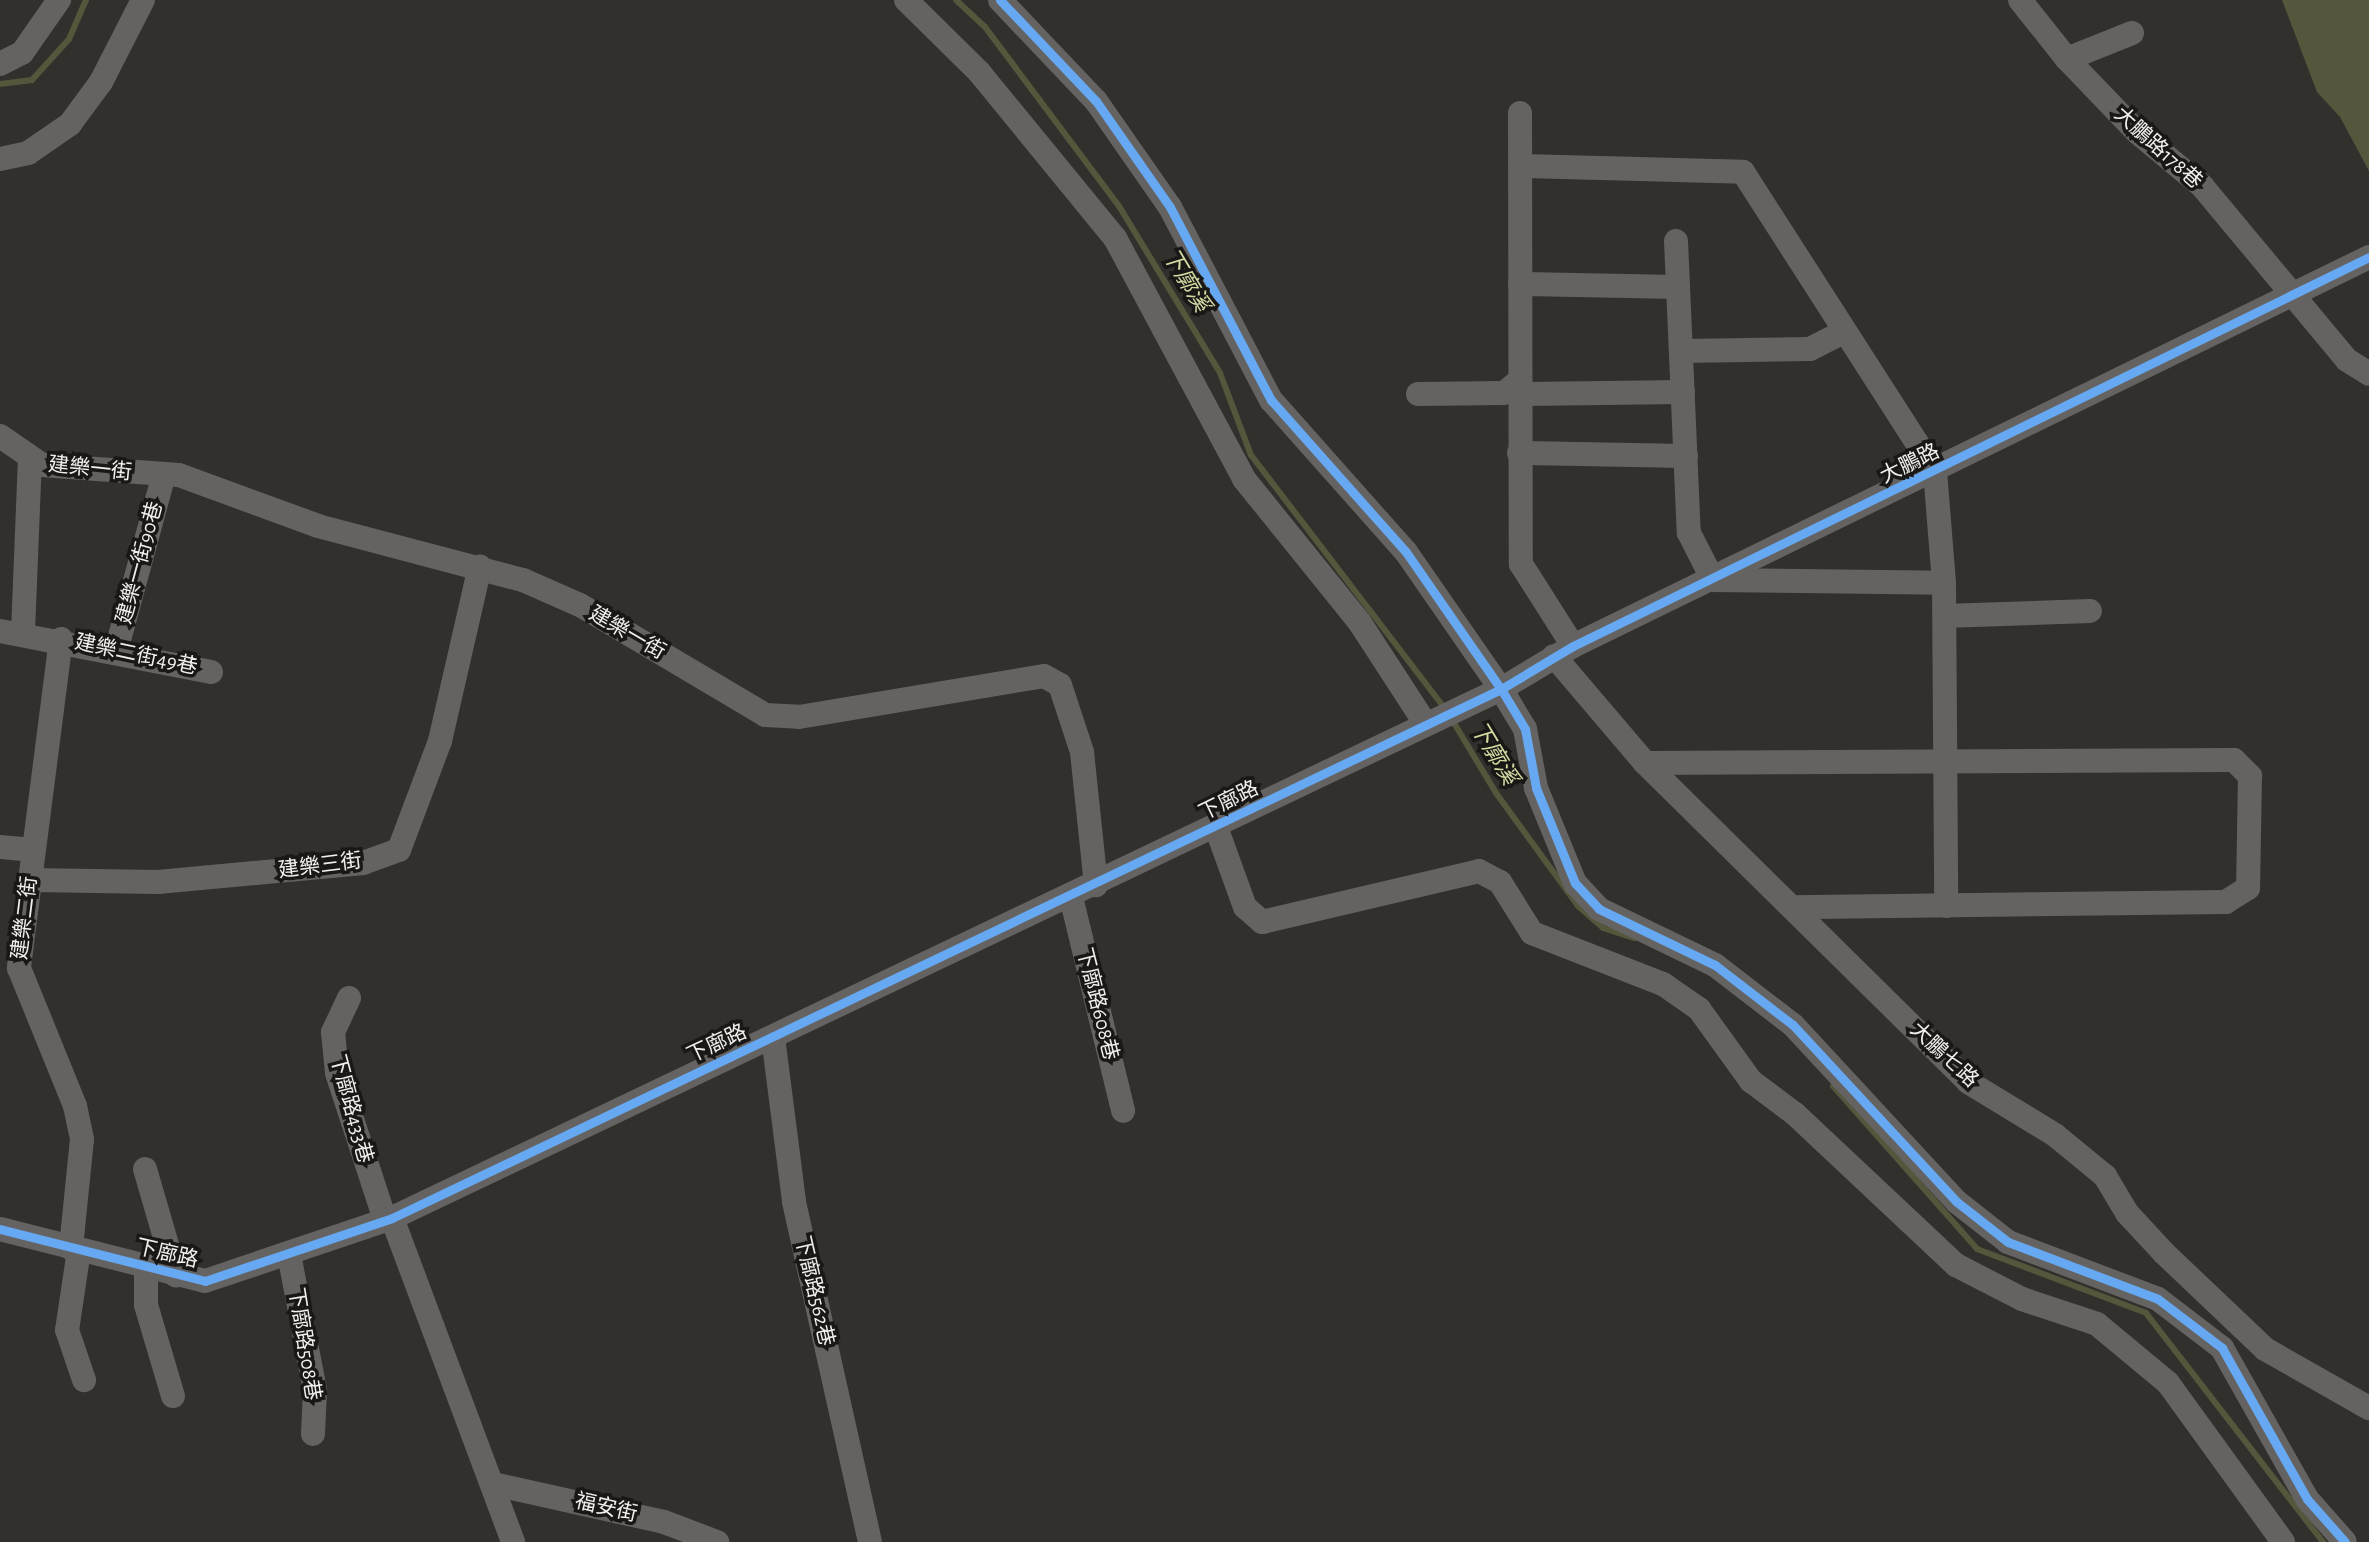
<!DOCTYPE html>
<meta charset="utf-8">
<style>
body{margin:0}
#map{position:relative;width:2369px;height:1542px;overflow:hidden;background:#32302d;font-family:"Alegreya Sans","Noto Sans TC",sans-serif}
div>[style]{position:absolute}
.water>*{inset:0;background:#54573c}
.stream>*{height:6px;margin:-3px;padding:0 3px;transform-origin:3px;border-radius:3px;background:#54573c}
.minor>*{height:24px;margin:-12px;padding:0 12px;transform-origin:12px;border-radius:12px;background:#646362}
.cycleway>*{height:9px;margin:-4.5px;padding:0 4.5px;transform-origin:4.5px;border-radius:4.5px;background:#66a8f1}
span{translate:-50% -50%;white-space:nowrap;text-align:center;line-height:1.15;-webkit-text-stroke:7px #1a1816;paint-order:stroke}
.street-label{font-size:21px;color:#f1efec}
.water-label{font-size:23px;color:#d2daa2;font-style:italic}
</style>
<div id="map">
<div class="water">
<div style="clip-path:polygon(2282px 0,2369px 0,2369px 171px,2340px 117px,2317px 92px)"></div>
</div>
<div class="stream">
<div style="left:956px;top:0;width:40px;rotate:43deg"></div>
<div style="left:985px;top:27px;width:224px;rotate:53.2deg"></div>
<div style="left:1119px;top:206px;width:195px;rotate:58.8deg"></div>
<div style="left:1220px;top:373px;width:88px;rotate:69.3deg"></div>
<div style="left:1251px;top:455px;width:320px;rotate:52.6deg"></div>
<div style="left:0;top:84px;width:32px;rotate:-7deg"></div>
<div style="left:32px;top:80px;width:55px;rotate:-47.9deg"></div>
<div style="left:69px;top:39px;width:43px;rotate:-66.4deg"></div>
<div style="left:1451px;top:718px;width:87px;rotate:59deg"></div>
<div style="left:1496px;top:793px;width:140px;rotate:54deg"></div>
<div style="left:1578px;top:906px;width:33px;rotate:41deg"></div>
<div style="left:1603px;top:928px;width:33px;rotate:18deg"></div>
<div style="left:1833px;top:1086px;width:217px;rotate:48.5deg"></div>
<div style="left:1977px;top:1249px;width:181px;rotate:20.7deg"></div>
<div style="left:2146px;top:1313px;width:289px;rotate:52.3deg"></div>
</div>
<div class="minor">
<div style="left:906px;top:0;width:103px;rotate:44.6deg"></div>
<div style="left:979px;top:72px;width:215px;rotate:50.7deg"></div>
<div style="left:1115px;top:238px;width:273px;rotate:61.8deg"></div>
<div style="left:1244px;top:479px;width:185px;rotate:51.1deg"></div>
<div style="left:1360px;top:623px;width:119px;rotate:57deg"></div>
<div style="left:1000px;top:0;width:139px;rotate:46.5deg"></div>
<div style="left:1096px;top:101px;width:129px;rotate:55.1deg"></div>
<div style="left:1170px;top:207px;width:218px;rotate:62.4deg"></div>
<div style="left:1271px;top:400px;width:203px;rotate:48.4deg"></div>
<div style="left:1406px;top:552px;width:167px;rotate:55.3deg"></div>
<div style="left:1501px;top:689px;width:47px;rotate:59deg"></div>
<div style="left:1525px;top:729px;width:60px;rotate:79.4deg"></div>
<div style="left:1536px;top:788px;width:103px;rotate:67.7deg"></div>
<div style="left:1575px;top:883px;width:35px;rotate:47deg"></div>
<div style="left:1599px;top:909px;width:129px;rotate:25.8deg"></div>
<div style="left:1715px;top:965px;width:98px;rotate:37.6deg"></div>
<div style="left:1793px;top:1025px;width:241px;rotate:47.2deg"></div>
<div style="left:1957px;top:1202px;width:65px;rotate:38.1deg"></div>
<div style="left:2008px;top:1242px;width:160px;rotate:20.8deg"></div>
<div style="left:2158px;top:1299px;width:81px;rotate:37.4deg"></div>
<div style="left:2222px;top:1348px;width:173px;rotate:60.6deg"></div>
<div style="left:2307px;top:1499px;width:57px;rotate:48.5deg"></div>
<div style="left:2020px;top:0;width:75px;rotate:51.5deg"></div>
<div style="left:2067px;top:59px;width:101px;rotate:46.2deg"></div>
<div style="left:2137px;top:132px;width:85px;rotate:39.7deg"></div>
<div style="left:2202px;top:186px;width:226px;rotate:50.2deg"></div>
<div style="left:2347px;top:360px;width:26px;rotate:32deg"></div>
<div style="left:2067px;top:59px;width:70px;rotate:-21.8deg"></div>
<div style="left:0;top:64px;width:25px;rotate:-27deg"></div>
<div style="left:22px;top:53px;width:65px;rotate:-55.1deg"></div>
<div style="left:1520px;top:113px;width:451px;rotate:89.9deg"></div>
<div style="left:1521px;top:564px;width:97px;rotate:57.6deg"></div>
<div style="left:0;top:159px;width:29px;rotate:-12deg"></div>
<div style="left:28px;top:153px;width:51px;rotate:-34.6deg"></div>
<div style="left:70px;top:124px;width:52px;rotate:-53.6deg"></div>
<div style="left:101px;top:82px;width:92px;rotate:-62.9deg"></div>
<div style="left:1520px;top:166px;width:223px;rotate:1.5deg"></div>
<div style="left:1743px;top:172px;width:355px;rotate:57.3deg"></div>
<div style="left:1935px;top:471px;width:112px;rotate:85.4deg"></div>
<div style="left:1944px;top:583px;width:323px;rotate:89.6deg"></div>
<div style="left:1676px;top:241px;width:292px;rotate:87.5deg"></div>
<div style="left:1689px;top:533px;width:53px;rotate:62.9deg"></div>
<div style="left:1713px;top:580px;width:231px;rotate:0.7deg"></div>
<div style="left:1520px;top:284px;width:158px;rotate:1.1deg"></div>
<div style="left:1681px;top:351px;width:129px;rotate:-0.9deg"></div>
<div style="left:1810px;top:349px;width:38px;rotate:-27deg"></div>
<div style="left:1418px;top:394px;width:86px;rotate:-0.7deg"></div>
<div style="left:1504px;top:393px;width:19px;rotate:-39deg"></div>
<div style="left:1519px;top:394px;width:164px;rotate:-0.7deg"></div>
<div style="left:0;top:436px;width:51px;rotate:34.6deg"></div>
<div style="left:42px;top:465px;width:137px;rotate:4.2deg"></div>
<div style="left:179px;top:475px;width:148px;rotate:20.1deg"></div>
<div style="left:318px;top:526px;width:212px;rotate:14.8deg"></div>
<div style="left:523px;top:580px;width:62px;rotate:23.7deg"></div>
<div style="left:580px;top:605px;width:215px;rotate:30.7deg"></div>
<div style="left:765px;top:715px;width:34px;rotate:3deg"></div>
<div style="left:799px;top:717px;width:248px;rotate:-9.5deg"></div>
<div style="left:1044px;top:676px;width:18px;rotate:29deg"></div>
<div style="left:1060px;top:685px;width:71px;rotate:71.8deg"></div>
<div style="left:1082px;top:752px;width:134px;rotate:84deg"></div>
<div style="left:1519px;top:453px;width:167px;rotate:1deg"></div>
<div style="left:1945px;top:616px;width:145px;rotate:-2deg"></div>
<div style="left:0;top:631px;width:215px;rotate:11deg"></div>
<div style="left:23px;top:632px;width:172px;rotate:-87.7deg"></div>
<div style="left:61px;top:639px;width:332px;rotate:97.3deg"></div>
<div style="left:19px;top:968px;width:149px;rotate:67.9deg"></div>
<div style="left:75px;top:1106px;width:34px;rotate:78deg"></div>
<div style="left:82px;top:1139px;width:110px;rotate:95.8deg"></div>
<div style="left:116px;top:651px;width:183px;rotate:-74.8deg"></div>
<div style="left:1554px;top:656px;width:140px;rotate:49.6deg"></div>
<div style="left:1645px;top:763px;width:454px;rotate:44.6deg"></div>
<div style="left:1968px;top:1082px;width:102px;rotate:31.3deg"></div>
<div style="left:2055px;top:1135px;width:65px;rotate:39.4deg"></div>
<div style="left:2105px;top:1176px;width:43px;rotate:59.3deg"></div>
<div style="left:2127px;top:1213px;width:54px;rotate:47.2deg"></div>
<div style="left:2164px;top:1253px;width:139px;rotate:43.5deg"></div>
<div style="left:2265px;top:1349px;width:120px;rotate:29.6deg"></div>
<div style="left:1645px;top:763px;width:589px;rotate:-0.29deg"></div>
<div style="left:2234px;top:760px;width:23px;rotate:45deg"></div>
<div style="left:2250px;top:776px;width:112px;rotate:91deg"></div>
<div style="left:2248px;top:888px;width:26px;rotate:148deg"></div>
<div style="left:2226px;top:902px;width:434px;rotate:179.3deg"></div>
<div style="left:1216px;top:827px;width:85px;rotate:70.1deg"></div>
<div style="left:1245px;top:907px;width:23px;rotate:41deg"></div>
<div style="left:1262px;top:922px;width:223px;rotate:-13.2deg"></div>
<div style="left:1479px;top:871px;width:24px;rotate:28deg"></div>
<div style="left:1500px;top:882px;width:60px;rotate:57.9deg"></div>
<div style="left:1532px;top:933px;width:141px;rotate:21.3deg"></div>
<div style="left:1663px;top:984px;width:44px;rotate:34.8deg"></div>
<div style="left:1699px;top:1009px;width:89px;rotate:54.2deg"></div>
<div style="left:1751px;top:1081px;width:55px;rotate:36.9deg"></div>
<div style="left:1795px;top:1114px;width:221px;rotate:43.2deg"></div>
<div style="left:1956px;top:1265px;width:74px;rotate:27.3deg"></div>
<div style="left:2022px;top:1299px;width:79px;rotate:18.4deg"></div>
<div style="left:2097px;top:1324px;width:92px;rotate:39.7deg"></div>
<div style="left:2168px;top:1383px;width:196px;rotate:54.1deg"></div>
<div style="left:0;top:847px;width:34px;rotate:5deg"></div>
<div style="left:30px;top:880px;width:128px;rotate:0.9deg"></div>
<div style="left:158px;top:882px;width:206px;rotate:-5.3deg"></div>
<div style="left:363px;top:863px;width:38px;rotate:-20deg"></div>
<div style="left:399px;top:850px;width:116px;rotate:-69.4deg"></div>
<div style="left:440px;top:741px;width:179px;rotate:-77.1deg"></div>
<div style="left:1071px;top:897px;width:220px;rotate:76.3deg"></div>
<div style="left:349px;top:998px;width:38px;rotate:115deg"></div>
<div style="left:333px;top:1032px;width:41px;rotate:84.4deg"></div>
<div style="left:337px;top:1073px;width:155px;rotate:71.9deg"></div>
<div style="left:773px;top:1037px;width:166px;rotate:82.7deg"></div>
<div style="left:794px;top:1202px;width:348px;rotate:77.4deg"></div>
<div style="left:145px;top:1169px;width:111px;rotate:73.8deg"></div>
<div style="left:392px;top:1218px;width:346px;rotate:69.5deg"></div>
<div style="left:0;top:1229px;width:211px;rotate:14.2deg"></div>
<div style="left:205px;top:1281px;width:197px;rotate:-18.6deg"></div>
<div style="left:392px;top:1218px;width:1229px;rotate:-25.5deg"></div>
<div style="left:1501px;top:689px;width:84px;rotate:-30.8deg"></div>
<div style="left:1573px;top:646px;width:886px;rotate:-26.04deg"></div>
<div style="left:79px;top:1250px;width:81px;rotate:98.5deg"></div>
<div style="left:67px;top:1330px;width:53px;rotate:71.2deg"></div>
<div style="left:289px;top:1254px;width:138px;rotate:79.2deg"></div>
<div style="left:315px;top:1390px;width:44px;rotate:92.6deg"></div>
<div style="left:146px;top:1268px;width:37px;rotate:90deg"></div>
<div style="left:146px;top:1305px;width:95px;rotate:73.5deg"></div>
<div style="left:493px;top:1484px;width:175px;rotate:12.5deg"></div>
<div style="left:664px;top:1522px;width:57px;rotate:20.7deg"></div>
</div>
<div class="cycleway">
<div style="left:1000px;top:0;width:139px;rotate:46.5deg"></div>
<div style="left:1096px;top:101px;width:129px;rotate:55.1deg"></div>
<div style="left:1170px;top:207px;width:218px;rotate:62.4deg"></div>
<div style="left:1271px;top:400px;width:203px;rotate:48.4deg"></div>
<div style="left:1406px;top:552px;width:167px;rotate:55.3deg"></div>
<div style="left:1501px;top:689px;width:47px;rotate:59deg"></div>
<div style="left:1525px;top:729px;width:60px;rotate:79.4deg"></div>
<div style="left:1536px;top:788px;width:103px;rotate:67.7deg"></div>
<div style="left:1575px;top:883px;width:35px;rotate:47deg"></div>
<div style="left:1599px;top:909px;width:129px;rotate:25.8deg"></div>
<div style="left:1715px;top:965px;width:98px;rotate:37.6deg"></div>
<div style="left:1793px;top:1025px;width:241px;rotate:47.2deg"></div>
<div style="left:1957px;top:1202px;width:65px;rotate:38.1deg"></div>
<div style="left:2008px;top:1242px;width:160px;rotate:20.8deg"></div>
<div style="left:2158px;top:1299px;width:81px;rotate:37.4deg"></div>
<div style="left:2222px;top:1348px;width:173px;rotate:60.6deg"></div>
<div style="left:2307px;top:1499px;width:57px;rotate:48.5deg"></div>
<div style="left:0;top:1229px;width:211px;rotate:14.2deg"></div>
<div style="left:205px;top:1281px;width:197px;rotate:-18.6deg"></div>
<div style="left:392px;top:1218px;width:1229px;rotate:-25.5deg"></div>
<div style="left:1501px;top:689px;width:84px;rotate:-30.8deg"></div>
<div style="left:1573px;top:646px;width:886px;rotate:-26.04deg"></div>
</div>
<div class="street-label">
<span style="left:2158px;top:148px;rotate:42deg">大鵬路178巷</span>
<span style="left:1910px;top:464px;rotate:-26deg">大鵬路</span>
<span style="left:90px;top:469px;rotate:6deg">建樂一街</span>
<span style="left:140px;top:563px;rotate:-75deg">建樂一街90巷</span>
<span style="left:627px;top:633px;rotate:30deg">建樂一街</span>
<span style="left:136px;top:655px;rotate:12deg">建樂二街49巷</span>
<span style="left:1229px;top:801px;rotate:-26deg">下廍路</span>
<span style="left:320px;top:866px;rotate:-7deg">建樂三街</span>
<span style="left:25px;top:918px;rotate:-83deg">建樂二街</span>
<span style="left:1097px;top:1004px;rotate:76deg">下廍路608巷</span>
<span style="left:717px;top:1044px;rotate:-25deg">下廍路</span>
<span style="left:1944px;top:1055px;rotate:43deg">大鵬七路</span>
<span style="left:351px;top:1109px;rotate:75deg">下廍路433巷</span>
<span style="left:167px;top:1254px;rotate:13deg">下廍路</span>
<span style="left:814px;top:1291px;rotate:77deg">下廍路562巷</span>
<span style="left:304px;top:1344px;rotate:81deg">下廍路508巷</span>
<span style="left:606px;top:1508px;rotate:13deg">福安街</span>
</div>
<div class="water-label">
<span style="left:1185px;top:281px;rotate:59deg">下廓溪</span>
<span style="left:1493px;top:754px;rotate:59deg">下廓溪</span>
</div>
</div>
